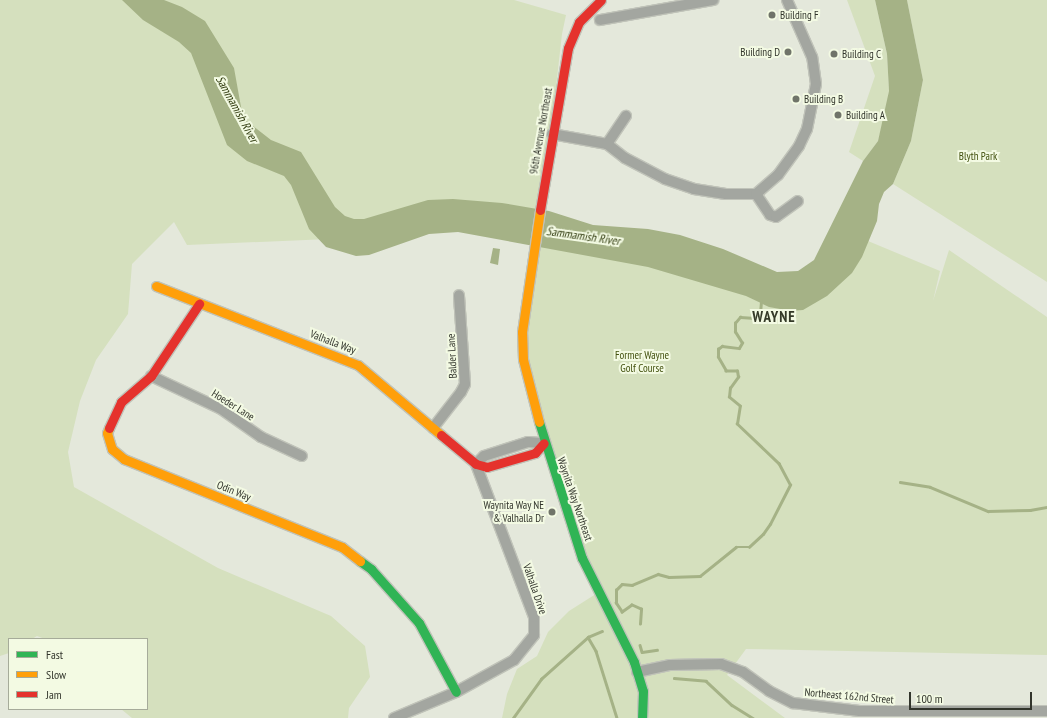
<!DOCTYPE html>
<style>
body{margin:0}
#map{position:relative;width:1047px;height:718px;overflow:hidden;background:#e4e8db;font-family:"PT Sans Narrow",sans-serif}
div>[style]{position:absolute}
.green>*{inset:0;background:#d5e0be}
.water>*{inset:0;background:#a5b286}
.stream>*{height:2.5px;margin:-1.25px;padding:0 1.25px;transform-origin:1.25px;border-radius:1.25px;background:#a5b286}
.roads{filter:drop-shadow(1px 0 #c0c3b9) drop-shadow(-1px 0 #c0c3b9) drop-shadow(0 1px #c0c3b9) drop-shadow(0 -1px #c0c3b9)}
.street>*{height:10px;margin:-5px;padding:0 5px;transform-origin:5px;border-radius:5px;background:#a3a6a0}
.fast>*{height:9px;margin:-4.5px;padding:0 4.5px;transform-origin:4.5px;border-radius:4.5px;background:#30b455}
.slow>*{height:9px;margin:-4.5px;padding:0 4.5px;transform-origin:4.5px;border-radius:4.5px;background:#ff9f0a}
.jam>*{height:9px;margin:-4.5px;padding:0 4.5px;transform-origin:4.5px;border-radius:4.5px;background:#e5322d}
.dots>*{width:11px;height:11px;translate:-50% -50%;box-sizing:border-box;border:2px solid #f3fae3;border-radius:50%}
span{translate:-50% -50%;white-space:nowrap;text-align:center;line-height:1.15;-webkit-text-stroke:4px #f3fae3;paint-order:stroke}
.poi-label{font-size:11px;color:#32352c}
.left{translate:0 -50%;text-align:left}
.right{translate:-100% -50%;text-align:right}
.street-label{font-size:11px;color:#32352c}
.park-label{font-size:11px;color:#42510e}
.water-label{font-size:12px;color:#333e12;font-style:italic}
.district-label{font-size:15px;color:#353a28;font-weight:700;letter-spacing:1px}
.legend{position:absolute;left:8px;top:638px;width:140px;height:72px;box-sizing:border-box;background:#f3fae3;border:1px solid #a6ab9a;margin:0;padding:5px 7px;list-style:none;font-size:12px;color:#32352c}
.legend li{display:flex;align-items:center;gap:8px;height:20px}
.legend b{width:20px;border:1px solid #a6ab9a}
.scale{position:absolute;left:909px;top:692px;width:123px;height:18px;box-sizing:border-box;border:2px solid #32352c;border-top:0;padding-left:5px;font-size:12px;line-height:14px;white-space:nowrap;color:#32352c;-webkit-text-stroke:3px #f3fae3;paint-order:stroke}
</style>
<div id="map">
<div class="green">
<div style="clip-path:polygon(0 0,514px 0,566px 15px,562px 34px,540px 228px,492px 223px,352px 238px,187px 245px,174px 222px,132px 264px,128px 314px,96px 360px,80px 401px,68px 452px,74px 487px,218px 568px,331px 616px,365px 646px,370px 677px,349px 708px,348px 718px,132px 718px,121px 709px,147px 709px,147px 639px,45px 639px,37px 636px,32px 639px,9px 639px,9px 653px,0 656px)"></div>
<div style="clip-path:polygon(847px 0,875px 0,887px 54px,889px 91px,887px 107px,878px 141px,863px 161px,849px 152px,875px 76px)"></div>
<div style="clip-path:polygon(907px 0,1047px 0,1047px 282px,893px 184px,911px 141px,923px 80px)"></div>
<div style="clip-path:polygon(540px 229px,761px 278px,819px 279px,868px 241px,940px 271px,933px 301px,949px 250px,1047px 317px,1047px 655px,746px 649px,727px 675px,785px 718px,502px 718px,507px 694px,517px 669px,537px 656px,548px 632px,569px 611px,599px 592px,523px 359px)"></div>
</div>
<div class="water">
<div style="clip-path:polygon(122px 0,164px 0,182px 7px,205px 21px,234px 68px,243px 118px,271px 140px,301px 152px,335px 207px,345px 216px,354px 219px,364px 219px,428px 200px,453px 199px,502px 203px,549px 211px,593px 225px,648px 229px,680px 235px,723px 249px,777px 272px,798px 271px,814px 260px,863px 161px,878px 141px,889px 91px,887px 54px,875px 0,907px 0,923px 80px,911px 141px,893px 184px,884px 192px,879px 204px,877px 221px,862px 257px,852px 273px,827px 296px,803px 310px,791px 311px,769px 307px,746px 296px,648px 267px,458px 232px,429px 234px,369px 255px,356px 256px,326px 247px,309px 229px,291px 185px,284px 176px,247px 161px,227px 145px,191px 53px,179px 42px,143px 20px)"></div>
<div style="clip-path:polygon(493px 248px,500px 249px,498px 265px,490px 263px)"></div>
</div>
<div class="stream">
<div style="left:900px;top:482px;width:30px;rotate:9deg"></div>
<div style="left:930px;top:487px;width:63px;rotate:22.5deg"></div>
<div style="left:988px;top:511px;width:42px;rotate:-1.4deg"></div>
<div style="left:1030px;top:510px;width:17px;rotate:-10deg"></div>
<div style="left:640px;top:624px;width:15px;rotate:-86deg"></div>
<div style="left:641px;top:609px;width:10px;rotate:-156deg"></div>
<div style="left:632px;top:605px;width:12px;rotate:145deg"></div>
<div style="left:622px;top:612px;width:11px;rotate:-124deg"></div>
<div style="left:616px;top:603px;width:13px;rotate:-90deg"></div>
<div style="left:616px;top:590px;width:8px;rotate:-45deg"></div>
<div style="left:622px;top:584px;width:10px;rotate:6deg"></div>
<div style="left:632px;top:585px;width:28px;rotate:-23deg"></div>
<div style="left:658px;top:574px;width:11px;rotate:15deg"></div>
<div style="left:669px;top:577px;width:31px;rotate:-2deg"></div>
<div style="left:700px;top:576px;width:46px;rotate:-38.9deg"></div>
<div style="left:736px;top:547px;width:13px"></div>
<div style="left:749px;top:547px;width:19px;rotate:-43deg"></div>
<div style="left:763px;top:534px;width:12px;rotate:-55deg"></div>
<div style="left:770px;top:524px;width:44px;rotate:-62.9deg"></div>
<div style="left:790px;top:485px;width:24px;rotate:-118deg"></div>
<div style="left:779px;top:464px;width:58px;rotate:-136.4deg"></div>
<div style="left:737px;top:424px;width:18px;rotate:-81deg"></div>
<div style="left:740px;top:406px;width:14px;rotate:-141deg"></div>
<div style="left:729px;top:397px;width:9px;rotate:-84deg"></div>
<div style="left:730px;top:388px;width:14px;rotate:-54deg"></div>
<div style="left:738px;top:377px;width:6px;rotate:-99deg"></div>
<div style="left:737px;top:371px;width:11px;rotate:180deg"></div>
<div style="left:726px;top:371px;width:16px;rotate:-120deg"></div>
<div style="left:718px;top:357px;width:8px;rotate:-90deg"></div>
<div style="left:718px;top:349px;width:5px;rotate:-37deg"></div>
<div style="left:722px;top:346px;width:17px;rotate:7deg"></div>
<div style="left:739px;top:348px;width:6px;rotate:-59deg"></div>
<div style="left:742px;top:343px;width:13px;rotate:-122deg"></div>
<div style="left:735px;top:332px;width:9px;rotate:-90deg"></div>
<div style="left:735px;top:323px;width:8px;rotate:-50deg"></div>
<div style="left:740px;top:317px;width:15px;rotate:4deg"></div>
<div style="left:755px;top:318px;width:7px;rotate:-45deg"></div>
<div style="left:760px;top:313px;width:11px;rotate:-85deg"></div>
<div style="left:588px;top:637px;width:16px;rotate:60deg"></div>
<div style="left:596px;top:651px;width:70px;rotate:72.6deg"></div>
<div style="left:640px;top:645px;width:7px;rotate:74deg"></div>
<div style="left:642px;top:652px;width:15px;rotate:-8deg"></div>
<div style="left:674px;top:678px;width:32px;rotate:5deg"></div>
<div style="left:706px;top:681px;width:35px;rotate:43deg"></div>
<div style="left:732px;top:705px;width:25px;rotate:32deg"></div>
<div style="left:513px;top:718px;width:48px;rotate:-54.3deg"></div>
<div style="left:541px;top:679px;width:63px;rotate:-41.8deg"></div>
<div style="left:588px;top:637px;width:15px;rotate:-23deg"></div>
</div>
<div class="roads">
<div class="street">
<div style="left:600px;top:20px;width:115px;rotate:-10deg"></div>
<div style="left:552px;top:134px;width:56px;rotate:10.3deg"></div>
<div style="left:607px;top:144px;width:23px;rotate:38deg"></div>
<div style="left:625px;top:158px;width:45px;rotate:27.7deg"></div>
<div style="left:665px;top:179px;width:31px;rotate:19deg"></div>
<div style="left:694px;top:189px;width:32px;rotate:9deg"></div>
<div style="left:726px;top:194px;width:30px"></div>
<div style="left:756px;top:194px;width:29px;rotate:-41deg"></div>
<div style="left:778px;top:175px;width:36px;rotate:-54deg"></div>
<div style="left:799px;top:146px;width:19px;rotate:-65deg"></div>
<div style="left:807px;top:129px;width:46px;rotate:-78.7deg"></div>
<div style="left:816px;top:84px;width:27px;rotate:-98deg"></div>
<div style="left:812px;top:57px;width:62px;rotate:-113.7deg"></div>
<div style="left:607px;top:144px;width:34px;rotate:-56deg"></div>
<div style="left:756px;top:194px;width:25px;rotate:56deg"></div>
<div style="left:770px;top:215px;width:6px;rotate:18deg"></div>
<div style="left:776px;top:217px;width:27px;rotate:-36deg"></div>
<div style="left:151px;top:376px;width:77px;rotate:25.2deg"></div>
<div style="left:221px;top:409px;width:49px;rotate:35deg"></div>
<div style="left:261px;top:437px;width:45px;rotate:24.9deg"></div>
<div style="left:433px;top:428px;width:46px;rotate:-52.1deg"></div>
<div style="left:461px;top:392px;width:9px;rotate:-63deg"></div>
<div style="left:465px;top:384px;width:89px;rotate:-93.9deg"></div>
<div style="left:637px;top:672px;width:34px;rotate:-12deg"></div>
<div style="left:670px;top:665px;width:51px;rotate:-1.1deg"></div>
<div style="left:721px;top:664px;width:23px;rotate:20deg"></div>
<div style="left:743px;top:672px;width:32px;rotate:36deg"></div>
<div style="left:769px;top:691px;width:27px;rotate:27deg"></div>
<div style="left:793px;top:703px;width:67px;rotate:6.8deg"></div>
<div style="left:860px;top:711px;width:187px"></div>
<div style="left:394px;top:718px;width:67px;rotate:-22.8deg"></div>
<div style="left:456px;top:692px;width:66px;rotate:-28.9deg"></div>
<div style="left:514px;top:660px;width:32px;rotate:-51deg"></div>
<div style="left:534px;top:635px;width:18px;rotate:-90deg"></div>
<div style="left:534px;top:617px;width:164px;rotate:-110.8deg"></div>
<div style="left:476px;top:464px;width:11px;rotate:-45deg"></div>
<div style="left:484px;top:456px;width:46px;rotate:-17.7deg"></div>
<div style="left:528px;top:442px;width:16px;rotate:4deg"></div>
</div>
<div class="fast">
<div style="left:539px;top:422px;width:143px;rotate:72.5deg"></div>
<div style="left:582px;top:558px;width:116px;rotate:63.4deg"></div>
<div style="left:634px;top:662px;width:30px;rotate:73deg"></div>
<div style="left:643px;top:691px;width:27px;rotate:92deg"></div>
<div style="left:360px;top:561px;width:14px;rotate:36deg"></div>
<div style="left:371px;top:569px;width:72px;rotate:48.4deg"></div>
<div style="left:419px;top:623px;width:78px;rotate:61.8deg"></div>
</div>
<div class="slow">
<div style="left:156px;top:286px;width:217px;rotate:21.4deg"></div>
<div style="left:358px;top:365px;width:109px;rotate:40.1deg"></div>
<div style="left:539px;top:422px;width:65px;rotate:-104.3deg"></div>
<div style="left:523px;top:359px;width:27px;rotate:-92deg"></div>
<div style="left:522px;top:332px;width:123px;rotate:-81.6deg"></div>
<div style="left:109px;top:428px;width:5px;rotate:112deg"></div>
<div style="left:107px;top:433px;width:17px;rotate:73deg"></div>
<div style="left:112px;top:449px;width:16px;rotate:40deg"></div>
<div style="left:124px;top:459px;width:235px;rotate:22deg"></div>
<div style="left:342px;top:547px;width:23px;rotate:38deg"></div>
</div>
<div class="jam">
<div style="left:540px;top:210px;width:164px;rotate:-80.2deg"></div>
<div style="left:568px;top:48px;width:28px;rotate:-67deg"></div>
<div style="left:579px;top:22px;width:31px;rotate:-45deg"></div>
<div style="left:109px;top:428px;width:29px;rotate:-65deg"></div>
<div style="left:121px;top:402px;width:40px;rotate:-41deg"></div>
<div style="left:151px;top:376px;width:87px;rotate:-56.3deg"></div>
<div style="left:441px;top:435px;width:45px;rotate:39.6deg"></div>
<div style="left:476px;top:464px;width:11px;rotate:15deg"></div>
<div style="left:487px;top:467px;width:50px;rotate:-16.3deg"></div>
<div style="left:535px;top:453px;width:13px;rotate:-48deg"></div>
</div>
</div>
<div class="dots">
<div style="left:772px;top:15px;background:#707469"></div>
<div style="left:788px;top:52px;background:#707469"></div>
<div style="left:834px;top:54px;background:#707469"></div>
<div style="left:796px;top:99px;background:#707469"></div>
<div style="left:838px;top:115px;background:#707469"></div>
<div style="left:552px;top:512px;background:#707469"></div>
</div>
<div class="poi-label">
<span class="left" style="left:780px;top:15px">Building F</span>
<span class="right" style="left:780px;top:52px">Building D</span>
<span class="left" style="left:842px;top:54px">Building C</span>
<span class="left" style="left:804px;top:99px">Building B</span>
<span class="left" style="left:846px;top:115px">Building A</span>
<span class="right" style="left:544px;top:512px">Waynita Way NE<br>&amp; Valhalla Dr</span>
</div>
<div class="street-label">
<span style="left:541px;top:131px;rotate:-80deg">96th Avenue Northeast</span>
<span style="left:333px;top:342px;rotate:21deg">Valhalla Way</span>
<span style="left:452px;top:356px;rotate:-93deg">Balder Lane</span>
<span style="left:233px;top:405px;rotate:32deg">Hoeder Lane</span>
<span style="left:234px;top:491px;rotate:22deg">Odin Way</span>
<span style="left:575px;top:499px;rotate:71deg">Waynita Way Northeast</span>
<span style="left:535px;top:589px;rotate:71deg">Valhalla Drive</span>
<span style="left:849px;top:696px;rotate:5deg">Northeast 162nd Street</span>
</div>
<div class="park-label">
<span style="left:978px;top:156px">Blyth Park</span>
<span style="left:642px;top:362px">Former Wayne<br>Golf Course</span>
</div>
<div class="water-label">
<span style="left:237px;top:109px;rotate:61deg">Sammamish River</span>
<span style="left:583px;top:236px;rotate:8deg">Sammamish River</span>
</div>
<div class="district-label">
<span style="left:774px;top:317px">WAYNE</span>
</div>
<ul class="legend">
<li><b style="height:5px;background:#30b455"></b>Fast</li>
<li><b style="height:5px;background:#ff9f0a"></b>Slow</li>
<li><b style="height:5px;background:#e5322d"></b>Jam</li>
</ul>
<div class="scale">100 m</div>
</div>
